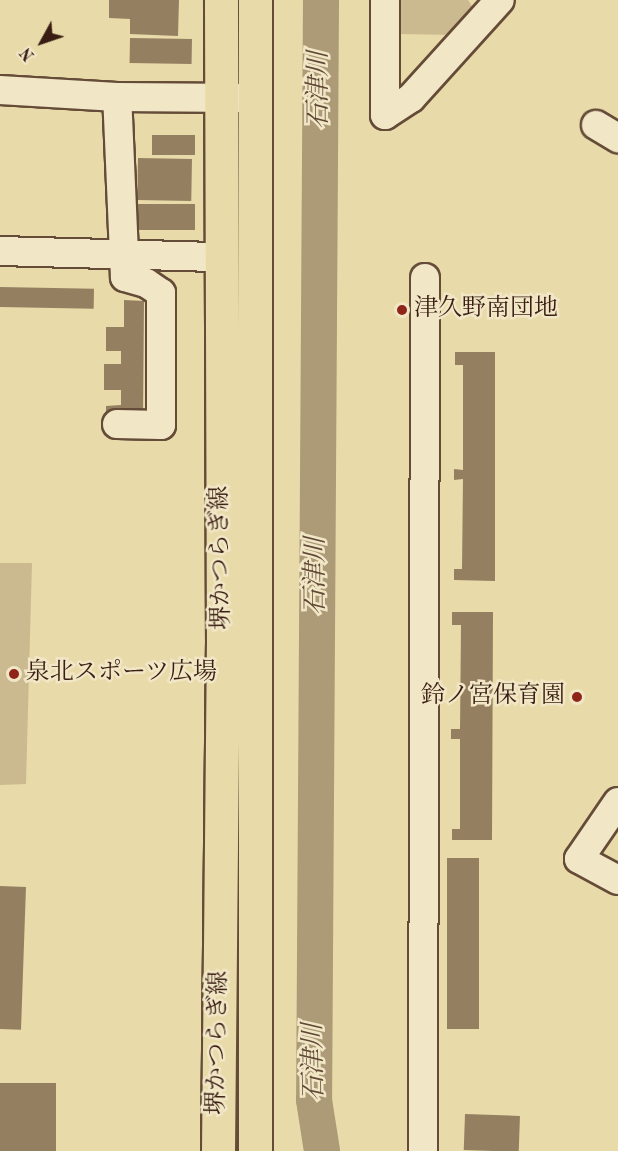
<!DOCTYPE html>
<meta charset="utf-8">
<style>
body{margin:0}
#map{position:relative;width:618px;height:1151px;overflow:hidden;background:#e9daa9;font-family:"Old Standard TT","Noto Serif JP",serif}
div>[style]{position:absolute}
.green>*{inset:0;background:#cbba8f}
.river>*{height:36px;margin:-18px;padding:0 18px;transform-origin:18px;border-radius:18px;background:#ad9a76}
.building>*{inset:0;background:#957f61;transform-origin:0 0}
.roads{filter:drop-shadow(2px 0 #654c38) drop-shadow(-2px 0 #654c38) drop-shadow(0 2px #654c38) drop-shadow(0 -2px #654c38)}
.minor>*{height:28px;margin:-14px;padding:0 14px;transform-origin:14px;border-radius:14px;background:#f1e7c7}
.major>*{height:33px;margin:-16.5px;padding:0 16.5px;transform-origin:16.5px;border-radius:16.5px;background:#e9daa9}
.dots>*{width:16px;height:16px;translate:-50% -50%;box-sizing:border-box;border:3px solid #f1e7c7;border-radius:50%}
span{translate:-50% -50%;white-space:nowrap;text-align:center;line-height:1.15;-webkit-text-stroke:5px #f1e7c7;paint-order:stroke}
.poi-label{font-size:24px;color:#391d12}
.left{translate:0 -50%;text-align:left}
.right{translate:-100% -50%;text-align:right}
.street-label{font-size:24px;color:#391d12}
.water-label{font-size:26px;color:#624935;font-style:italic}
.north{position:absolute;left:12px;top:12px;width:60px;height:60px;-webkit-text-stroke:4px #f1e7c7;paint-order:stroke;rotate:230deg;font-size:16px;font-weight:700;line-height:24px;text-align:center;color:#391d12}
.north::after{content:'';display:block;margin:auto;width:21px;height:27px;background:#391d12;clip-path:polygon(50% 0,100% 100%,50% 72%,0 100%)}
</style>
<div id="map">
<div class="green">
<div style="clip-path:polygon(397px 0,468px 0,477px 14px,457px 35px,397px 34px)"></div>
<div style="clip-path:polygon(0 563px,32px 563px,26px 784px,0 785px)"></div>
</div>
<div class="river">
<div style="left:321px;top:0;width:1100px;rotate:90.36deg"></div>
<div style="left:314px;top:1100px;width:52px;rotate:81.1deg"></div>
</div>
<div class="building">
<div style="clip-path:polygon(109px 0,179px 0,178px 36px,130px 34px,130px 19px,109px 18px)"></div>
<div style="left:130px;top:38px;width:62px;height:25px;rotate:1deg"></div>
<div style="left:152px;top:135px;width:43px;height:20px"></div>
<div style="left:138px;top:158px;width:54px;height:42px;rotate:1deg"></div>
<div style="left:136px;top:204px;width:59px;height:26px"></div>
<div style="left:0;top:287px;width:94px;height:20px;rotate:1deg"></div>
<div style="clip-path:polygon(124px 300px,144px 301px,143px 417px,106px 416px,106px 406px,121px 405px,121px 390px,104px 390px,104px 364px,121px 364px,121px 351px,106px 351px,106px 327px,124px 327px)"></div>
<div style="clip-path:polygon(455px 352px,495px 352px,495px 581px,454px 580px,454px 569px,462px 569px,463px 479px,454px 480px,454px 469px,463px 470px,463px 365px,455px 365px)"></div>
<div style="clip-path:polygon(452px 612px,493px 612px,492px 840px,452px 840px,452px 829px,460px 829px,460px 739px,451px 739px,451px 729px,460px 729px,461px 625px,452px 625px)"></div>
<div style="left:447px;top:858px;width:32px;height:171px"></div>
<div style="left:0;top:886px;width:26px;height:143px;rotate:2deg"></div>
<div style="left:0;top:1083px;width:56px;height:68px"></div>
<div style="left:465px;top:1114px;width:55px;height:36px;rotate:2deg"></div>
</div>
<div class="roads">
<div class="minor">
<div style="left:385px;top:0;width:115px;rotate:90deg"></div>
<div style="left:0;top:90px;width:117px;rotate:3.4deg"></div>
<div style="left:117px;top:97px;width:127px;rotate:0.5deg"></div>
<div style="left:385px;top:115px;width:31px;rotate:-33deg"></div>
<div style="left:411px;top:98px;width:132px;rotate:-47.8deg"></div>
<div style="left:596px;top:125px;width:26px;rotate:31deg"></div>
<div style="left:0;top:251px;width:220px;rotate:1.6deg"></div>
<div style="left:117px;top:424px;width:44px;rotate:1.3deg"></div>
<div style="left:161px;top:425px;width:132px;rotate:-90deg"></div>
<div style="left:161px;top:293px;width:18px;rotate:-146deg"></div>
<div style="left:146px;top:283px;width:22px;rotate:-164deg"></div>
<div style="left:125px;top:277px;width:180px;rotate:-92.5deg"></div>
<div style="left:618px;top:802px;width:69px;rotate:124.4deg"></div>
<div style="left:579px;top:859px;width:44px;rotate:28.3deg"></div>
<div style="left:423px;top:1151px;width:873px;rotate:-89.87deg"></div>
</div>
<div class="major">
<div style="left:255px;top:0;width:1151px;rotate:90deg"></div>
<div style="left:218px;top:1151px;width:508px;rotate:-89.44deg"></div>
<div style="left:223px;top:643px;width:643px;rotate:-90.18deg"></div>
</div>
</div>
<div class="dots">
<div style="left:402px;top:310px;background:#8f2418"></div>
<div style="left:14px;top:674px;background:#8f2418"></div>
<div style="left:577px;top:697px;background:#8f2418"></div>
</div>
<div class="poi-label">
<span class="left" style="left:414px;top:310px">津久野南団地</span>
<span class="left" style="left:26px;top:674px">泉北スポーツ広場</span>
<span class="right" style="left:565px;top:697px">鈴ノ宮保育園</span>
</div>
<div class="street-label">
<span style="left:222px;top:558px;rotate:-91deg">堺かつらぎ線</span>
<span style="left:219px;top:1043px;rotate:-89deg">堺かつらぎ線</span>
</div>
<div class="water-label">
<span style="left:320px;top:90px;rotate:-90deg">石津川</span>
<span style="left:317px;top:576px;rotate:-90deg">石津川</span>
<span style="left:315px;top:1062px;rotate:-91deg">石津川</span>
</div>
<div class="north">N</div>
</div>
